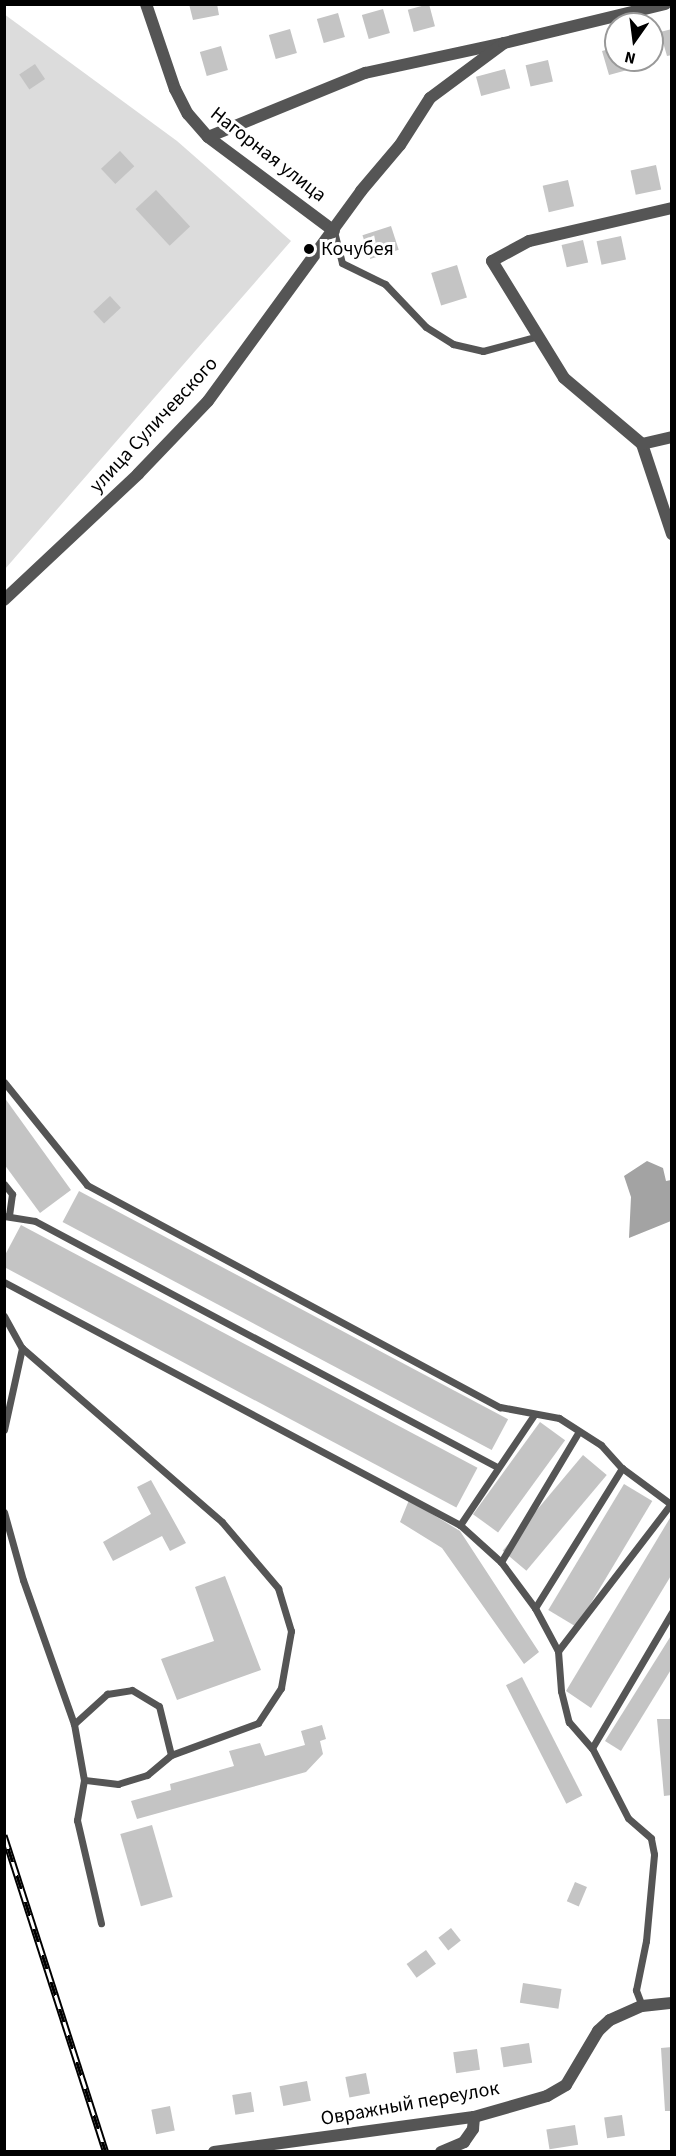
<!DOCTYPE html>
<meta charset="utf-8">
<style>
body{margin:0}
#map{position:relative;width:676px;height:2156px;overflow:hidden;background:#fff;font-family:"Source Sans 3",sans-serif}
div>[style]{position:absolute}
.green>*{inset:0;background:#dcdcdc}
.water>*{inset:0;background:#a3a3a3}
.building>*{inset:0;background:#c4c4c4;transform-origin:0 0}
.service>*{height:7px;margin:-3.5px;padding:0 3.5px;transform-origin:3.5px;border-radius:3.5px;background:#555}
.minor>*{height:12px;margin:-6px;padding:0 6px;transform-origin:6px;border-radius:6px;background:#555}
.tertiary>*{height:12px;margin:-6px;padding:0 6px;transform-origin:6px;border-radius:6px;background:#555}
.rail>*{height:7px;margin-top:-3.5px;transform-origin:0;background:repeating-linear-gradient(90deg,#fff 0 14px,#000 0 28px);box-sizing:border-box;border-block:2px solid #000}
.dots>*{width:16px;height:16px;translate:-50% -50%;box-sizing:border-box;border:3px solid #fff;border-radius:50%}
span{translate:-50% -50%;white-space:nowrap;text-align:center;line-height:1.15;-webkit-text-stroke:6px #fff;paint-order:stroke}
.street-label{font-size:20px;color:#000}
.poi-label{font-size:20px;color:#000}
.left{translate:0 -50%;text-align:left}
.frame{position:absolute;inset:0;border:6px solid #000;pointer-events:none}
.north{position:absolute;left:604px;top:12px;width:60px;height:60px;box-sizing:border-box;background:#fff;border:2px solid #999;border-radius:50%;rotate:194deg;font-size:16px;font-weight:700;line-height:24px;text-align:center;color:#000}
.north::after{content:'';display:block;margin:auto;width:21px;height:27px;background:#000;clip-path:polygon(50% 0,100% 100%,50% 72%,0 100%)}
</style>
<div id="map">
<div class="green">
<div style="clip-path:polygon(4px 14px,177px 141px,291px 241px,5px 569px)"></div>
</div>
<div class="water">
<div style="clip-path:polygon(647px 1161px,663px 1168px,666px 1181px,671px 1180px,671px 1221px,629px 1238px,631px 1197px,624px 1176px)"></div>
</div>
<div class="building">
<div style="clip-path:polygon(189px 4px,217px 4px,219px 15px,193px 20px)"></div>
<div style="left:429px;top:4px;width:23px;height:22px;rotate:75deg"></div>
<div style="left:383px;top:9px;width:25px;height:22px;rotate:74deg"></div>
<div style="left:338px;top:13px;width:25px;height:22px;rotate:74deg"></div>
<div style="left:290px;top:29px;width:25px;height:22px;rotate:74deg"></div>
<div style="clip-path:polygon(672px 29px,672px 55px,667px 56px,660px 32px)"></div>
<div style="left:221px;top:46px;width:25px;height:22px;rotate:74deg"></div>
<div style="clip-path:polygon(616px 47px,616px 60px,628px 60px,631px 69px,609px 75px,602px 51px)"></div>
<div style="left:548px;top:60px;width:22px;height:23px;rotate:77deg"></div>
<div style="left:35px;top:64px;width:18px;height:19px;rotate:56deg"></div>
<div style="left:505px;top:69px;width:20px;height:30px;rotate:75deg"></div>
<div style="left:120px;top:151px;width:21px;height:26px;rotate:47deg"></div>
<div style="left:656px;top:165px;width:25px;height:26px;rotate:78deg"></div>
<div style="left:568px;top:180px;width:27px;height:26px;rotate:77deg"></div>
<div style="left:156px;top:190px;width:50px;height:28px;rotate:47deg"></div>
<div style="left:391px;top:226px;width:25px;height:30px;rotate:72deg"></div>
<div style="left:621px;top:236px;width:24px;height:25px;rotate:78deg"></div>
<div style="left:583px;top:240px;width:23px;height:22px;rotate:77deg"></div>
<div style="left:457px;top:265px;width:34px;height:27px;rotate:73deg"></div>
<div style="left:110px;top:296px;width:16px;height:23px;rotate:47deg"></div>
<div style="clip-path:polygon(4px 1097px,71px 1190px,40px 1213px,4px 1164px)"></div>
<div style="left:79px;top:1191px;width:486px;height:35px;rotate:28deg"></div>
<div style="left:21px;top:1225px;width:517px;height:45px;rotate:28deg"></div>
<div style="left:540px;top:1422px;width:31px;height:114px;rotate:36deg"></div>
<div style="left:583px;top:1455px;width:31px;height:125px;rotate:40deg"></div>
<div style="clip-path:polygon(151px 1480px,186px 1543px,170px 1551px,162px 1536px,113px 1561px,103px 1542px,151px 1514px,137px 1487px)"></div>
<div style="left:624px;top:1484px;width:33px;height:147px;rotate:31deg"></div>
<div style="clip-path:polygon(409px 1500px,460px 1531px,539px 1652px,524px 1664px,442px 1548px,400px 1522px)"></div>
<div style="clip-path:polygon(670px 1518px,672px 1574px,591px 1708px,566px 1691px)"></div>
<div style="clip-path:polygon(225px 1576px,261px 1670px,177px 1700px,161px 1659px,214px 1641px,195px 1587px)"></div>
<div style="clip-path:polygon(672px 1634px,672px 1668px,621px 1751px,605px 1741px)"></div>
<div style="left:522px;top:1677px;width:133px;height:18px;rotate:63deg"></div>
<div style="clip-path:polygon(657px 1719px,672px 1719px,672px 1795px,664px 1796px)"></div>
<div style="clip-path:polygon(322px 1725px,326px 1739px,320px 1741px,323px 1754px,306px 1772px,137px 1819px,131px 1801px,171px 1790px,170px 1784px,234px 1766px,229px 1751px,260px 1743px,265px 1756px,305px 1745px,301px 1731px)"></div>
<div style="left:152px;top:1825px;width:75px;height:33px;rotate:74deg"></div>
<div style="left:575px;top:1882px;width:13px;height:21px;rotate:23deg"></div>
<div style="left:451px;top:1928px;width:16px;height:16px;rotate:52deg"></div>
<div style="left:426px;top:1950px;width:17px;height:24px;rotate:54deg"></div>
<div style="left:523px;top:1983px;width:39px;height:20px;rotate:9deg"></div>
<div style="left:529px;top:2043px;width:20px;height:29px;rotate:81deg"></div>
<div style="clip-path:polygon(672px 2047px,672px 2111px,665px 2111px,661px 2048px)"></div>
<div style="left:477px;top:2049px;width:21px;height:24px;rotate:82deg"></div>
<div style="left:366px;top:2073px;width:21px;height:21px;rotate:79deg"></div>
<div style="left:307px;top:2081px;width:20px;height:28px;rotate:79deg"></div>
<div style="left:251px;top:2092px;width:20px;height:19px;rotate:81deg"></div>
<div style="left:170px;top:2106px;width:25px;height:19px;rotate:79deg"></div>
<div style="left:622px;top:2115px;width:21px;height:18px;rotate:82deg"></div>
<div style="left:575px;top:2125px;width:20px;height:29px;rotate:81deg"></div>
</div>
<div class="service">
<div style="left:334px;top:231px;width:33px;rotate:76deg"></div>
<div style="left:342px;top:263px;width:48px;rotate:26deg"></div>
<div style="left:385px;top:284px;width:59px;rotate:46.4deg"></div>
<div style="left:426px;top:327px;width:32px;rotate:32deg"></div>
<div style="left:453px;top:344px;width:31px;rotate:13deg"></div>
<div style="left:483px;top:351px;width:58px;rotate:-15deg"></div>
<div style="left:4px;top:1082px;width:132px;rotate:51.1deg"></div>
<div style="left:87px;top:1185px;width:469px;rotate:28.3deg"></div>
<div style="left:500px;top:1407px;width:60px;rotate:10.6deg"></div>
<div style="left:559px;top:1418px;width:50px;rotate:32.7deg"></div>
<div style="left:601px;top:1445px;width:31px;rotate:48deg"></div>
<div style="left:622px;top:1468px;width:62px;rotate:36.5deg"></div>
<div style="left:4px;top:1184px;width:13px;rotate:51deg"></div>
<div style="left:12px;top:1194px;width:21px;rotate:98deg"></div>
<div style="left:4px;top:1216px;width:31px;rotate:9deg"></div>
<div style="left:35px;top:1221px;width:523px;rotate:28.03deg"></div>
<div style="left:4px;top:1282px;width:517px;rotate:28.05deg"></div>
<div style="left:460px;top:1525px;width:55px;rotate:42.1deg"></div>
<div style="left:501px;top:1562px;width:57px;rotate:53.5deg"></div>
<div style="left:535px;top:1608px;width:49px;rotate:61.9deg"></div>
<div style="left:558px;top:1651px;width:40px;rotate:85.7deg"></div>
<div style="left:561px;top:1691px;width:32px;rotate:76deg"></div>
<div style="left:569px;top:1722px;width:35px;rotate:49deg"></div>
<div style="left:4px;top:1316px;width:37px;rotate:61deg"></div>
<div style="left:22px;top:1348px;width:84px;rotate:102.4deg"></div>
<div style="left:22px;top:1348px;width:265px;rotate:41deg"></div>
<div style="left:222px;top:1522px;width:87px;rotate:49.7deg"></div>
<div style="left:278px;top:1588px;width:45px;rotate:73.2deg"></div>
<div style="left:291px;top:1631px;width:58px;rotate:100deg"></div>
<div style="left:281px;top:1688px;width:42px;rotate:123.3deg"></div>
<div style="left:258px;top:1723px;width:93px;rotate:159.8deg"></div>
<div style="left:171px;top:1755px;width:31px;rotate:140deg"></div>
<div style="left:147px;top:1775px;width:30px;rotate:163deg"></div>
<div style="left:118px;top:1784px;width:34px;rotate:-173deg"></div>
<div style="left:4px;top:1512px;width:71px;rotate:74.4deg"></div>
<div style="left:23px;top:1580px;width:153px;rotate:70.5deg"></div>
<div style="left:74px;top:1724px;width:57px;rotate:79.9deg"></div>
<div style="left:84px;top:1780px;width:41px;rotate:99.9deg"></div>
<div style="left:77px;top:1820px;width:106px;rotate:76.9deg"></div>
<div style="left:460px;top:1525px;width:133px;rotate:-56.1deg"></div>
<div style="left:501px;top:1562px;width:152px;rotate:-59.2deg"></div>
<div style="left:535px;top:1608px;width:165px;rotate:-58.1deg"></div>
<div style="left:558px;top:1651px;width:185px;rotate:-52.5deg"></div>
<div style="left:74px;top:1724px;width:45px;rotate:-42.3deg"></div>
<div style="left:107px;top:1694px;width:25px;rotate:-9deg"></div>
<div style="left:132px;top:1690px;width:31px;rotate:31deg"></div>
<div style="left:159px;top:1706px;width:50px;rotate:76.2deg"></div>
<div style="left:642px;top:2006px;width:17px;rotate:-111deg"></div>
<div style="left:636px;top:1990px;width:50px;rotate:-78.5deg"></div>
<div style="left:646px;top:1941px;width:87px;rotate:-84.7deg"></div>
<div style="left:654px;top:1854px;width:16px;rotate:-101deg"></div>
<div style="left:651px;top:1838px;width:30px;rotate:-139deg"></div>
<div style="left:628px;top:1818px;width:79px;rotate:-117.2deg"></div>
<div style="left:592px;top:1748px;width:158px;rotate:-59.5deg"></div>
</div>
<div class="minor">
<div style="left:146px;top:4px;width:90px;rotate:71.2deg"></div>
<div style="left:175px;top:89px;width:28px;rotate:63deg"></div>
<div style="left:188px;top:114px;width:30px;rotate:49deg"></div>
<div style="left:208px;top:137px;width:157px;rotate:36.7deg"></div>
<div style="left:208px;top:137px;width:170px;rotate:-22.2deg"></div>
<div style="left:365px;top:73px;width:142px;rotate:-12.2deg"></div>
<div style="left:672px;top:208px;width:147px;rotate:167deg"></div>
<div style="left:529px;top:241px;width:42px;rotate:151.6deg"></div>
<div style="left:492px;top:261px;width:137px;rotate:58.4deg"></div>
<div style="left:564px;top:378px;width:102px;rotate:40.2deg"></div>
<div style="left:642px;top:444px;width:95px;rotate:71.6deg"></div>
<div style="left:642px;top:444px;width:31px;rotate:-13deg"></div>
<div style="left:214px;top:2152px;width:262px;rotate:-7.7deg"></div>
<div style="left:474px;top:2117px;width:76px;rotate:-16deg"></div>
<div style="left:547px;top:2096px;width:22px;rotate:-30deg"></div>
<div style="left:566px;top:2085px;width:63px;rotate:-59.3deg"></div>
<div style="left:598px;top:2031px;width:16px;rotate:-43deg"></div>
<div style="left:610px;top:2020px;width:35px;rotate:-24deg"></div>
<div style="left:642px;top:2006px;width:30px;rotate:-6deg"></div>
<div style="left:441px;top:2152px;width:25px;rotate:-23deg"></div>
<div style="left:464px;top:2142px;width:16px;rotate:-55deg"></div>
<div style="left:473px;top:2129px;width:12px;rotate:-85deg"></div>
</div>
<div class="tertiary">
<div style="left:4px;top:600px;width:184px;rotate:-43.2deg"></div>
<div style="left:138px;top:474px;width:101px;rotate:-46.2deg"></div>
<div style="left:208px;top:401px;width:260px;rotate:-53.9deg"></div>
<div style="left:361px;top:191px;width:60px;rotate:-49.7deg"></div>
<div style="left:400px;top:145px;width:56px;rotate:-57.4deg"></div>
<div style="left:430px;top:98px;width:92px;rotate:-36.6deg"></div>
<div style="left:504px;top:43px;width:166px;rotate:-13.6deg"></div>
</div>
<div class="rail">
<div style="left:4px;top:1835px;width:333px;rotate:72.2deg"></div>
</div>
<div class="dots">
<div style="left:309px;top:249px;background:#000"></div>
</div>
<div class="street-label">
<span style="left:268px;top:155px;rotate:38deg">Нагорная улица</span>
<span style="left:154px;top:425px;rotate:-47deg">улица Суличевского</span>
<span style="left:410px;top:2104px;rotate:-10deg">Овражный переулок</span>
</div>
<div class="poi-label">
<span class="left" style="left:321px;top:249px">Кочубея</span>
</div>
<div class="frame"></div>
<div class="north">N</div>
</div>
